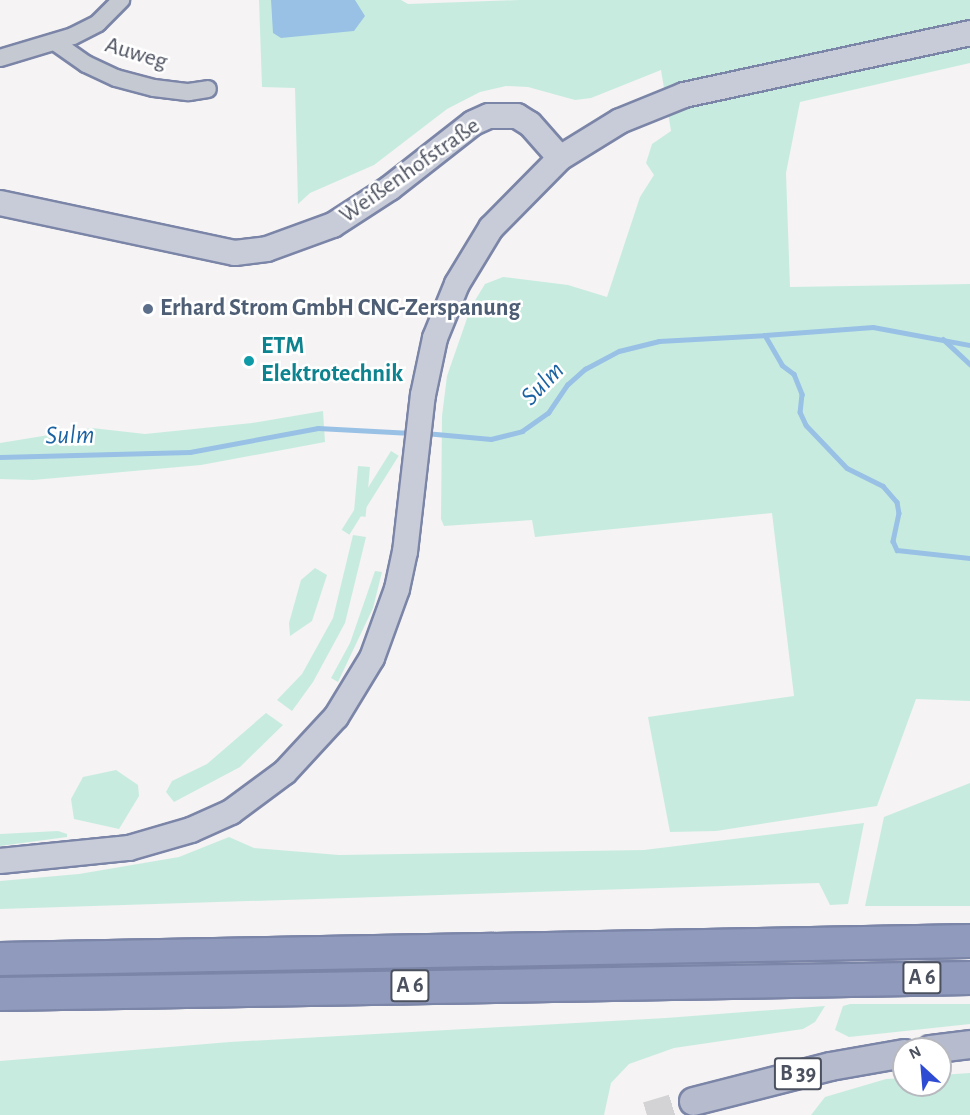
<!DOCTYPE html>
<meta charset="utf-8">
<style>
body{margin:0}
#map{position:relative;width:970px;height:1115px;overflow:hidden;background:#f5f3f3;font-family:"Alegreya Sans",sans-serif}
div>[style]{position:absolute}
.green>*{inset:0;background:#c7ecdf;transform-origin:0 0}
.water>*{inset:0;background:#99c1e5}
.stream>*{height:4.5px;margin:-2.25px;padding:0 2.25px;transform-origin:2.25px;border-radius:2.25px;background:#99c1e5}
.primary-tunnel>*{height:27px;margin-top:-13.5px;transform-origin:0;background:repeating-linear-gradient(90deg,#d3d3d5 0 27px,transparent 0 41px)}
.roads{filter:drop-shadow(2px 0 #7b85a7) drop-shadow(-2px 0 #7b85a7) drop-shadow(0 2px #7b85a7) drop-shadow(0 -2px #7b85a7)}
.street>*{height:16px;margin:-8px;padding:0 8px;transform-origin:8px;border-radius:8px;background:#c5c9d2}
.secondary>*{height:24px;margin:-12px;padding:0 12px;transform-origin:12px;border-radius:12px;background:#c8ccd9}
.primary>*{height:27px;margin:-13.5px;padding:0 13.5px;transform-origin:13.5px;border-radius:13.5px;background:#b6bcce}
.highway>*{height:32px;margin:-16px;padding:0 16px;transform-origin:16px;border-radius:16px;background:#909abc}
.dots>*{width:16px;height:16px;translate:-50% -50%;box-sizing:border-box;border:3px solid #fff;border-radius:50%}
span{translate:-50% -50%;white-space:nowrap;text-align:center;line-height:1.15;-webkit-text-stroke:5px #fff;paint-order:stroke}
.shield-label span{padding:2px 4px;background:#fff;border:2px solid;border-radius:4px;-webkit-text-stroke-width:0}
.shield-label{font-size:22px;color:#4c515f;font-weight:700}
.street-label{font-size:24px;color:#4c515f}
.service-label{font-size:24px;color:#4e5e75;font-weight:700}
.left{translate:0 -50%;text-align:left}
.culture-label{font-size:24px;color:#0d838f;font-weight:700}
.water-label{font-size:26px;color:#1b63a2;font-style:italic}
.north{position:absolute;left:892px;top:1037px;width:60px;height:60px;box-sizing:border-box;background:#fff;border:2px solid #b7b9bf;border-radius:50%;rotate:334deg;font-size:16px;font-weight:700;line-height:24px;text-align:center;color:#4c515f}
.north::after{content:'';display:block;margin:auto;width:21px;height:27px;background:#2e4bd4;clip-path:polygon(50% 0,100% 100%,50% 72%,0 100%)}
</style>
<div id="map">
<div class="green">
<div style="clip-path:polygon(259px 0,401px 0,408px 4px,519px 0,970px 0,970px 63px,800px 102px,786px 173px,790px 287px,970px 284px,970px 701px,916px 699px,877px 806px,716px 831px,670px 832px,648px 717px,794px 696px,772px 513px,535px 537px,532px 520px,444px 526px,441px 519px,442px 416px,447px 376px,471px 307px,485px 284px,503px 277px,568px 285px,607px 297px,640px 197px,654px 175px,646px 163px,652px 144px,671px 131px,661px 70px,591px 98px,575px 100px,528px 87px,506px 86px,480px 92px,447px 109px,374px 165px,310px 193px,298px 204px,295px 88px,262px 87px)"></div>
<div style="clip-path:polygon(323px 411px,325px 442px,201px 465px,33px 480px,0 479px,0 443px,92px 428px,145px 434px,252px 423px)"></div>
<div style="left:391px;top:451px;width:9px;height:93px;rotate:32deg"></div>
<div style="left:358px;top:466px;width:12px;height:50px;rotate:5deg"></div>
<div style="clip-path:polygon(353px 535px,366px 537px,345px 623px,313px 682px,292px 711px,277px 700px,302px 674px,333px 618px)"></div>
<div style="clip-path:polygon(315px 568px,327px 575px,312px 621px,290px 636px,289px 623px,301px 580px)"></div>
<div style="clip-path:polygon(375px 571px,382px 572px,373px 608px,338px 682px,331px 678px,350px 643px)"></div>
<div style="clip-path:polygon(266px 713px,283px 725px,240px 767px,174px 802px,166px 792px,172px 781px,207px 764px)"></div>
<div style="clip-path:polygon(116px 770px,138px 785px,139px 796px,119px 829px,74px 819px,71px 799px,83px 777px)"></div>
<div style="clip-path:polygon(970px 783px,970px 906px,865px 906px,884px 817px)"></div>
<div style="clip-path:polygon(864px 823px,848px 904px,830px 905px,819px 883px,0 909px,0 881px,79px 874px,179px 857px,229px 837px,254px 848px,339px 855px,644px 850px)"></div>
<div style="clip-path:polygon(58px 831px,67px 834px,67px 837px,0 846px,0 834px)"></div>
<div style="clip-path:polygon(850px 1004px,970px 1004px,970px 1024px,849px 1037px,835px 1030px,843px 1006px)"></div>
<div style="clip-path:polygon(825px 1006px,815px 1022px,803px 1029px,674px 1048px,629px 1064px,611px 1083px,604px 1115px,0 1115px,0 1061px,230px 1042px,666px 1018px)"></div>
<div style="clip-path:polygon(970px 1073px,970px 1115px,811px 1115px,825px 1097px,886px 1079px,904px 1078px,904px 1085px,940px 1085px,940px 1075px)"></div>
</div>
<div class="water">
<div style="clip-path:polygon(271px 0,355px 0,365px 16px,354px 31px,281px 38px,273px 33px)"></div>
</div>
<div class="stream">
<div style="left:765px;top:335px;width:108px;rotate:-4.2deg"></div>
<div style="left:873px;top:327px;width:99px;rotate:10.5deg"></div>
<div style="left:943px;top:339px;width:37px;rotate:43deg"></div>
<div style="left:425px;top:433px;width:66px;rotate:5.2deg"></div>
<div style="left:491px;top:439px;width:32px;rotate:-14deg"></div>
<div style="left:522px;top:431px;width:32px;rotate:-35deg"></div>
<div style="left:548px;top:413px;width:34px;rotate:-56deg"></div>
<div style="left:567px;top:385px;width:24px;rotate:-42deg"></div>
<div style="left:585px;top:369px;width:38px;rotate:-28deg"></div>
<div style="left:619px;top:351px;width:41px;rotate:-14deg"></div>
<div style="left:659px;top:341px;width:106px;rotate:-3.2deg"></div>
<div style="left:765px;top:335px;width:34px;rotate:60deg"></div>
<div style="left:782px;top:365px;width:15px;rotate:37deg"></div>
<div style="left:794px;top:374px;width:22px;rotate:68deg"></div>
<div style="left:802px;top:394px;width:18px;rotate:96deg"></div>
<div style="left:800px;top:412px;width:14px;rotate:65deg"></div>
<div style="left:806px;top:425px;width:59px;rotate:46.4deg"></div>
<div style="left:847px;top:468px;width:40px;rotate:26.6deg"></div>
<div style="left:883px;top:486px;width:21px;rotate:49deg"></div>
<div style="left:897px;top:502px;width:11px;rotate:80deg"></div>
<div style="left:899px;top:513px;width:29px;rotate:102deg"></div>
<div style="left:893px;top:541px;width:10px;rotate:66deg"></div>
<div style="left:897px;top:550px;width:73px;rotate:6.3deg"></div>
<div style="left:0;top:457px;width:190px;rotate:-1.5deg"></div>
<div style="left:190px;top:452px;width:130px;rotate:-10.6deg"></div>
<div style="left:318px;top:428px;width:93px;rotate:3.1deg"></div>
</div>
<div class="primary-tunnel">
<div style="left:647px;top:1115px;width:48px;rotate:-16.9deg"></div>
</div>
<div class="roads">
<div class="street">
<div style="left:56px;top:43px;width:37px;rotate:35deg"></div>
<div style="left:86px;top:64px;width:33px;rotate:25deg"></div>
<div style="left:116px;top:78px;width:39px;rotate:15deg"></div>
<div style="left:154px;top:88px;width:35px;rotate:7deg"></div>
<div style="left:189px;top:92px;width:19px;rotate:-9deg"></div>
<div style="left:0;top:58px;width:76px;rotate:-16.8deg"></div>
<div style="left:73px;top:36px;width:28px;rotate:-27deg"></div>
<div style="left:98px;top:23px;width:33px;rotate:-45deg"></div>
</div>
<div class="secondary">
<div style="left:0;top:203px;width:240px;rotate:12deg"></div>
<div style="left:235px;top:253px;width:32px;rotate:-7deg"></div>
<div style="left:267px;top:249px;width:70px;rotate:-20deg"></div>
<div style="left:333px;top:225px;width:68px;rotate:-33deg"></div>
<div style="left:390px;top:188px;width:105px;rotate:-38.1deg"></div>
<div style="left:473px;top:123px;width:17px;rotate:-24deg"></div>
<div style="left:489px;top:116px;width:28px"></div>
<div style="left:517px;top:116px;width:15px;rotate:32deg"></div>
<div style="left:530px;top:124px;width:45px;rotate:48.6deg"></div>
<div style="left:0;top:861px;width:130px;rotate:-5.8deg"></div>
<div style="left:129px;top:848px;width:65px;rotate:-16.2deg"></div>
<div style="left:191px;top:830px;width:44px;rotate:-24.2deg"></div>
<div style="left:231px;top:812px;width:67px;rotate:-36.5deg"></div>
<div style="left:285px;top:772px;width:75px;rotate:-47.2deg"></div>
<div style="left:336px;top:717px;width:69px;rotate:-58.6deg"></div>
<div style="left:372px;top:658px;width:73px;rotate:-70.1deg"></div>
<div style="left:397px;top:589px;width:38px;rotate:-78deg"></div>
<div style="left:405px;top:552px;width:158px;rotate:-83.5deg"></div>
<div style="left:423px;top:395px;width:58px;rotate:-78.1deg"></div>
<div style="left:435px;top:338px;width:58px;rotate:-67.8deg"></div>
<div style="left:457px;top:284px;width:66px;rotate:-58.7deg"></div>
<div style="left:491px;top:228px;width:98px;rotate:-45.4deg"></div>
<div style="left:560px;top:158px;width:70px;rotate:-31.7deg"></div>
<div style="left:620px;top:121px;width:69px;rotate:-22.1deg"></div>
<div style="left:684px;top:95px;width:293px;rotate:-12.2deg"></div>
</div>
<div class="primary">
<div style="left:930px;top:1049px;width:40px;rotate:-7.1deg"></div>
<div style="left:693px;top:1101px;width:141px;rotate:-14.3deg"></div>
<div style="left:830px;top:1066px;width:75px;rotate:-10deg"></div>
</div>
<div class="highway">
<div style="left:0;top:959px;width:970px;rotate:-1.06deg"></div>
<div style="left:0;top:994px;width:970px;rotate:-0.94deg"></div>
</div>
</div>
<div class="dots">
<div style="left:148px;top:309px;background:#5c6f8a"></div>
<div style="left:249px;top:361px;background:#0f9aa8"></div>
</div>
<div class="shield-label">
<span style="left:922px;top:978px">A 6</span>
<span style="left:410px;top:986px">A 6</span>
<span style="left:798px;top:1074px">B 39</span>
</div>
<div class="street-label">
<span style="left:136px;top:54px;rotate:17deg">Auweg</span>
<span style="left:410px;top:171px;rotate:-35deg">Weißenhofstraße</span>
</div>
<div class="service-label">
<span class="left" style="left:160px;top:309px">Erhard Strom GmbH CNC-Zerspanung</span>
</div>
<div class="culture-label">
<span class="left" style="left:261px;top:361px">ETM<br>Elektrotechnik</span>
</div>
<div class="water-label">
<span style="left:543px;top:384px;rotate:-46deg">Sulm</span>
<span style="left:70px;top:436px;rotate:-1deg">Sulm</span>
</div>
<div class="north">N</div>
</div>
